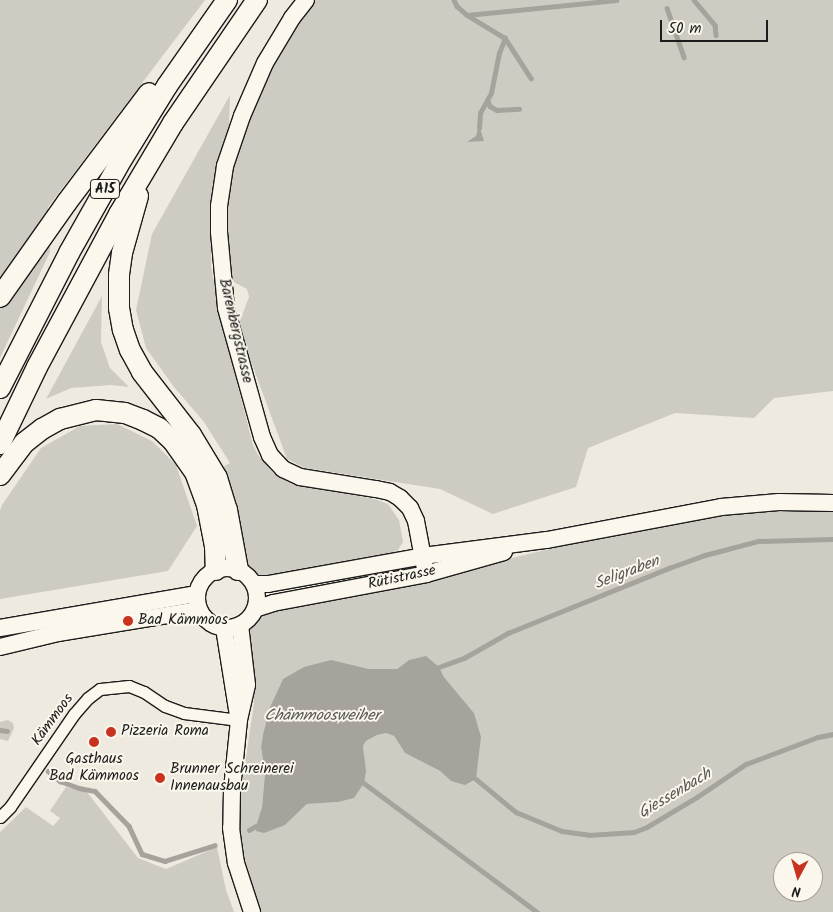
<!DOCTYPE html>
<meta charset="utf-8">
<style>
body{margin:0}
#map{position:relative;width:833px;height:912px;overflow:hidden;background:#eeeadf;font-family:Kalam,sans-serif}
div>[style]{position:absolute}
.green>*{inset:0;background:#ceccc2}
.water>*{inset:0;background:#a6a39d}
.stream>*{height:4.5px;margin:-2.25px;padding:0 2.25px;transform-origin:2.25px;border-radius:2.25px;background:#a6a39d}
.roads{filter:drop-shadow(1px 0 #1c1c1c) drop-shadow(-1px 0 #1c1c1c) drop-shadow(0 1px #1c1c1c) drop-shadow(0 -1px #1c1c1c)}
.street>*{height:11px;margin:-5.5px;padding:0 5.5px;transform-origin:5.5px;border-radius:5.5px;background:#fbf7ec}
.secondary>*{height:16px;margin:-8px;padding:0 8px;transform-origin:8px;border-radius:8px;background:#fbf7ec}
.secondary>.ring{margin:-8px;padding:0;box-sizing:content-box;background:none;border:16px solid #fbf7ec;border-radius:50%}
.highway>*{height:20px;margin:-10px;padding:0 10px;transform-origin:10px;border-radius:10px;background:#fbf7ec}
.dots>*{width:14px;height:14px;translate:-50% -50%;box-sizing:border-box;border:2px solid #fbf7ec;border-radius:50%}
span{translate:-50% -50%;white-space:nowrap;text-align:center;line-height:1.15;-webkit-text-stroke:4px #fbf7ec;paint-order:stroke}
.shield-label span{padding:1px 4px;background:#fbf7ec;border:1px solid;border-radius:4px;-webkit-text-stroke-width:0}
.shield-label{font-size:14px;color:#1c1c1c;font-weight:700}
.street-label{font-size:15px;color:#1c1c1c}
.poi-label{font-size:15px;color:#1c1c1c}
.left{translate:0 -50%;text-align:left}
.water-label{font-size:16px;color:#5a5956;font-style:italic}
.north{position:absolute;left:773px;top:852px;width:50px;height:50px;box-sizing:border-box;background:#fbf7ec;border:1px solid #a29f99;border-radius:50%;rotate:186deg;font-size:14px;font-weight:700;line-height:20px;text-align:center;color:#1c1c1c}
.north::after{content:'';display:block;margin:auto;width:18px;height:22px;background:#c8321e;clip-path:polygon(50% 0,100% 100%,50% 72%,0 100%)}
.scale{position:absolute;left:660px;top:20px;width:108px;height:22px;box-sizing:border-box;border:2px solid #1c1c1c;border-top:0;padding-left:6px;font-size:15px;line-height:18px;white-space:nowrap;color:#1c1c1c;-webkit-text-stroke:4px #fbf7ec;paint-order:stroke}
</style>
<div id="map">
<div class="green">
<div style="clip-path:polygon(0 0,205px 0,48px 207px,50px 252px,0 358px)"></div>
<div style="clip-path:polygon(306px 0,833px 0,833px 391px,774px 398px,754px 418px,675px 413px,588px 448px,576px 487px,493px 514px,440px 489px,305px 468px,287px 459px,238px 326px,249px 297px,247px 289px,228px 279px,225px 222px,227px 189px,254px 87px)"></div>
<div style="clip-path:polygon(230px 95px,229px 126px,212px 186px,211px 266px,222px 324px,253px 445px,258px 455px,273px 473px,292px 484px,375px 499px,388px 504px,399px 520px,403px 542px,398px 550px,382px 558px,261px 577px,256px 575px,243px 562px,221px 468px,230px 463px,204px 422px,174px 387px,146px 348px,136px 310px,152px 234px)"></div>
<div style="clip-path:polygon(102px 296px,101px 342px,110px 368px,129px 387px,111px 385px,71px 388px,46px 399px)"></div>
<div style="clip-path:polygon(117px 424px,152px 441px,176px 465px,197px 526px,168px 571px,0 599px,0 511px,2px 505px,41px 448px,80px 426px)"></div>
<div style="clip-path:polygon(evenodd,777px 509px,833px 510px,833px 912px,260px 912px,245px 860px,239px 820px,240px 798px,254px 703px,248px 640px,251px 626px,259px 615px,265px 612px,429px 578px,599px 537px,719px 515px,777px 509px,409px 660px,439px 667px,444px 677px,474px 713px,451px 781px,440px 771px,405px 753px,394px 736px,386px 733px,377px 735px,366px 741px,363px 746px,364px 756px,338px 802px,307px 804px,285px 825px,256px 826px,262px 807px,265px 773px,261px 747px,263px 734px,270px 707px,283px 679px,331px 661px,369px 669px,386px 670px,397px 669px,409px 660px,777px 509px,783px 862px,813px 862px,813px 892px,783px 892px,783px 862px)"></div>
<div style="clip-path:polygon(8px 720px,13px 723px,14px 728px,8px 741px,0 739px,0 722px)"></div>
<div style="clip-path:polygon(66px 787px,87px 792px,138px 858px,166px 869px,217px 847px,226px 890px,234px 912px,0 912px,0 832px,26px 807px,53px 826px,60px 818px,50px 811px)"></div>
</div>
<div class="water">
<div style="clip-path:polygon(480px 128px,484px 141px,467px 142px,476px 136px,478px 129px)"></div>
<div style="clip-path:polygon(426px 656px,439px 667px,444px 677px,474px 713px,481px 737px,476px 779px,465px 785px,451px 781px,440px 771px,405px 753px,394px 736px,386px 733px,377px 735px,366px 741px,363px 746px,366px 771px,364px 783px,354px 798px,338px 802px,307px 804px,285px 825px,264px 833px,256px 831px,256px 826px,262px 807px,265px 773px,261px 747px,263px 734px,270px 707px,283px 679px,304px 667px,331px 660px,369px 669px,397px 669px,409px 660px)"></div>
</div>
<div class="stream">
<div style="left:454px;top:0;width:7px;rotate:63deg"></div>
<div style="left:457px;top:6px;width:13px;rotate:42deg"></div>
<div style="left:467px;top:15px;width:44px;rotate:31.2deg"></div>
<div style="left:505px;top:38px;width:48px;rotate:57deg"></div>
<div style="left:694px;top:0;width:33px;rotate:50deg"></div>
<div style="left:715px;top:25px;width:10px;rotate:84deg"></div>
<div style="left:667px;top:8px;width:52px;rotate:70.9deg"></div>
<div style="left:467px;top:15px;width:150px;rotate:-5.7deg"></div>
<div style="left:488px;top:101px;width:5px;rotate:68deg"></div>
<div style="left:490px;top:106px;width:8px;rotate:30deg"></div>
<div style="left:497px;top:110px;width:22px;rotate:-3deg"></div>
<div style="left:479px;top:128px;width:15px;rotate:-86deg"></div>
<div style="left:480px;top:113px;width:23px;rotate:-61deg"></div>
<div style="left:491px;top:93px;width:41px;rotate:-78.7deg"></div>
<div style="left:499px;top:53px;width:16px;rotate:-68deg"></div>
<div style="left:439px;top:667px;width:27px;rotate:-20deg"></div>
<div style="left:464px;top:658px;width:51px;rotate:-29.6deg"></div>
<div style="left:508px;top:633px;width:174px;rotate:-22deg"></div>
<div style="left:669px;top:568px;width:38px;rotate:-20deg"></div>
<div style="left:705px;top:555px;width:55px;rotate:-14.8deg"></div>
<div style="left:758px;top:541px;width:75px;rotate:-1.5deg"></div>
<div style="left:0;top:730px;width:7px;rotate:8deg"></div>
<div style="left:48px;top:771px;width:16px;rotate:40deg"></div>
<div style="left:60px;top:781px;width:20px;rotate:20deg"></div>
<div style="left:79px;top:788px;width:16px;rotate:11deg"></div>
<div style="left:95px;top:791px;width:49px;rotate:45.8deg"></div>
<div style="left:129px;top:826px;width:31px;rotate:65deg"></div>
<div style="left:142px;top:854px;width:24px;rotate:17deg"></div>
<div style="left:165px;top:861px;width:52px;rotate:-17.7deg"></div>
<div style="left:476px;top:779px;width:52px;rotate:39.5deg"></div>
<div style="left:516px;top:812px;width:50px;rotate:22.4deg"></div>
<div style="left:562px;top:831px;width:27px;rotate:8deg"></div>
<div style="left:589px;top:835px;width:45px;rotate:-3.8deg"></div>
<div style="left:634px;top:832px;width:14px;rotate:-21deg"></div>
<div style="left:647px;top:827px;width:58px;rotate:-31deg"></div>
<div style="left:697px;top:797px;width:59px;rotate:-34deg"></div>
<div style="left:746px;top:764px;width:77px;rotate:-20.6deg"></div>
<div style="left:818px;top:737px;width:15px;rotate:-11deg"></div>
<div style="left:364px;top:783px;width:216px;rotate:36.7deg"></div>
<div style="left:249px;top:830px;width:8px;rotate:-30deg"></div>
</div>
<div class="roads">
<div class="street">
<div style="left:0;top:817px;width:14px;rotate:-45deg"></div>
<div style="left:10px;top:807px;width:113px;rotate:-55.5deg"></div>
<div style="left:74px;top:714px;width:21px;rotate:-49deg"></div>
<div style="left:88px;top:698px;width:15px;rotate:-37deg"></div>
<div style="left:100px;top:689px;width:29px;rotate:-6deg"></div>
<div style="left:129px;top:686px;width:16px;rotate:22deg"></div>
<div style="left:144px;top:692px;width:25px;rotate:34deg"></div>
<div style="left:165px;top:706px;width:20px;rotate:20deg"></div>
<div style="left:184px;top:713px;width:55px;rotate:7.3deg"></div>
</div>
<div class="secondary">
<div style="left:306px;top:0;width:23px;rotate:128deg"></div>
<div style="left:292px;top:18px;width:52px;rotate:121deg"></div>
<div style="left:265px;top:63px;width:58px;rotate:113.5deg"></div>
<div style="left:242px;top:116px;width:53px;rotate:108.8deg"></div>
<div style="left:225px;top:166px;width:40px;rotate:98.5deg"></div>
<div style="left:219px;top:206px;width:26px;rotate:90deg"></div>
<div style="left:219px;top:232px;width:76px;rotate:84.7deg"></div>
<div style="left:226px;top:308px;width:134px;rotate:74.4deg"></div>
<div style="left:262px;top:437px;width:20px;rotate:66deg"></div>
<div style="left:270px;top:455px;width:19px;rotate:47deg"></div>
<div style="left:283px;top:469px;width:19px;rotate:25deg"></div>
<div style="left:300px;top:477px;width:77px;rotate:9deg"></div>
<div style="left:376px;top:489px;width:14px;rotate:12deg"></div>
<div style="left:390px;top:492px;width:12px;rotate:31deg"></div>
<div style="left:400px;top:498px;width:14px;rotate:45deg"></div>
<div style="left:410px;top:508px;width:14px;rotate:65deg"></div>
<div style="left:416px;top:521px;width:54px;rotate:79.3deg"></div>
<div class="ring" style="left:197px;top:568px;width:44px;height:44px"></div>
<div style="left:254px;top:584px;width:14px"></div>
<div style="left:268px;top:584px;width:158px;rotate:-10.2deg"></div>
<div style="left:423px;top:556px;width:125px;rotate:-7.4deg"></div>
<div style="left:547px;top:540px;width:177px;rotate:-10.7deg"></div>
<div style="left:721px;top:507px;width:58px;rotate:-4.9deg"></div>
<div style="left:779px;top:502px;width:54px;rotate:1.1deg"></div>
<div style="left:255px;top:609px;width:19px;rotate:-18deg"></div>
<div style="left:273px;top:603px;width:156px;rotate:-10.7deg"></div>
<div style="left:426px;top:574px;width:81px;rotate:-15.8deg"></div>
<div style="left:240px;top:625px;width:60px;rotate:83.3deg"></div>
<div style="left:247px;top:685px;width:36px;rotate:103deg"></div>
<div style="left:239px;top:720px;width:69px;rotate:95.8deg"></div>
<div style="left:232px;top:789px;width:39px;rotate:91deg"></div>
<div style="left:231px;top:828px;width:35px;rotate:82deg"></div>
<div style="left:236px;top:863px;width:52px;rotate:71.9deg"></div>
<div style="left:0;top:628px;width:200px;rotate:-9.8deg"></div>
<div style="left:224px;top:628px;width:88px;rotate:80.9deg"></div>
<div style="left:0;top:647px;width:60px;rotate:-13.6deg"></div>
<div style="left:58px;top:633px;width:143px;rotate:-9.3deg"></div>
</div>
<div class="highway">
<div style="left:138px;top:196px;width:59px;rotate:105.7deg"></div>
<div style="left:122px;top:253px;width:22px;rotate:98deg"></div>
<div style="left:119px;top:275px;width:33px;rotate:90deg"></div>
<div style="left:119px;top:308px;width:22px;rotate:80deg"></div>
<div style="left:123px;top:330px;width:21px;rotate:71deg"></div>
<div style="left:130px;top:350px;width:25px;rotate:61deg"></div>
<div style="left:142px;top:372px;width:80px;rotate:52.1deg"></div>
<div style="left:191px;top:435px;width:50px;rotate:58.8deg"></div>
<div style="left:217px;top:478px;width:34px;rotate:73deg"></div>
<div style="left:227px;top:510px;width:61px;rotate:79.6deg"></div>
<div style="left:0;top:297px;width:116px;rotate:-54.8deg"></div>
<div style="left:67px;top:202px;width:136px;rotate:-53deg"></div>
<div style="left:0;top:388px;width:152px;rotate:-62.9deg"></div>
<div style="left:69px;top:253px;width:108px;rotate:-60.6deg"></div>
<div style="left:122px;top:159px;width:86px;rotate:-58.3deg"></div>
<div style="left:167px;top:86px;width:105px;rotate:-55.1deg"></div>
<div style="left:0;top:444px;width:85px;rotate:-64.3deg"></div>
<div style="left:37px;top:367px;width:174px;rotate:-61.8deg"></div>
<div style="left:119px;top:214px;width:106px;rotate:-59.3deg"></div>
<div style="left:173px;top:123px;width:149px;rotate:-55.7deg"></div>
<div style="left:0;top:475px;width:40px;rotate:-53deg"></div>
<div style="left:24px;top:443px;width:23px;rotate:-38deg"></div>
<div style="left:42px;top:429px;width:21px;rotate:-29deg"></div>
<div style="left:60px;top:419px;width:37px;rotate:-14deg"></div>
<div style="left:96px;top:410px;width:29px;rotate:6deg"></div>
<div style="left:125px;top:413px;width:19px;rotate:21deg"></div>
<div style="left:143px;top:420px;width:18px;rotate:27deg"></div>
<div style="left:159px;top:428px;width:19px;rotate:43deg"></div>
<div style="left:173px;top:441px;width:38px;rotate:55deg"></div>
<div style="left:195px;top:472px;width:35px;rotate:70deg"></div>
<div style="left:207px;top:505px;width:42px;rotate:79deg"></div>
<div style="left:215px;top:546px;width:24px;rotate:88deg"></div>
</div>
</div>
<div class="dots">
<div style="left:128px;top:621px;background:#c8321e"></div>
<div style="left:111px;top:732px;background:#c8321e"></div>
<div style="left:94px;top:742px;background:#c8321e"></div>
<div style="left:160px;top:778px;background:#c8321e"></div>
</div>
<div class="shield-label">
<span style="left:105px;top:189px">A15</span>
</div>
<div class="street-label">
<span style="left:235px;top:331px;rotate:77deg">Barenbergstrasse</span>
<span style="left:402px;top:578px;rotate:-12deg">Rütistrasse</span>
<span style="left:53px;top:720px;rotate:-54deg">Kämmoos</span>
</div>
<div class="poi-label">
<span class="left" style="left:138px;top:621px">Bad Kämmoos</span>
<span class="left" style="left:121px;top:732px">Pizzeria Roma</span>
<span style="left:94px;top:768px">Gasthaus<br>Bad Kämmoos</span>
<span class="left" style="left:170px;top:778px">Brunner Schreinerei<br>Innenausbau</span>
</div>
<div class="water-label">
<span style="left:627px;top:573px;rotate:-21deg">Seligraben</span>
<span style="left:322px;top:716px">Chämmoosweiher</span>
<span style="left:675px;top:794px;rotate:-31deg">Giessenbach</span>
</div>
<div class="north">N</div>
<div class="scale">50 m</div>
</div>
